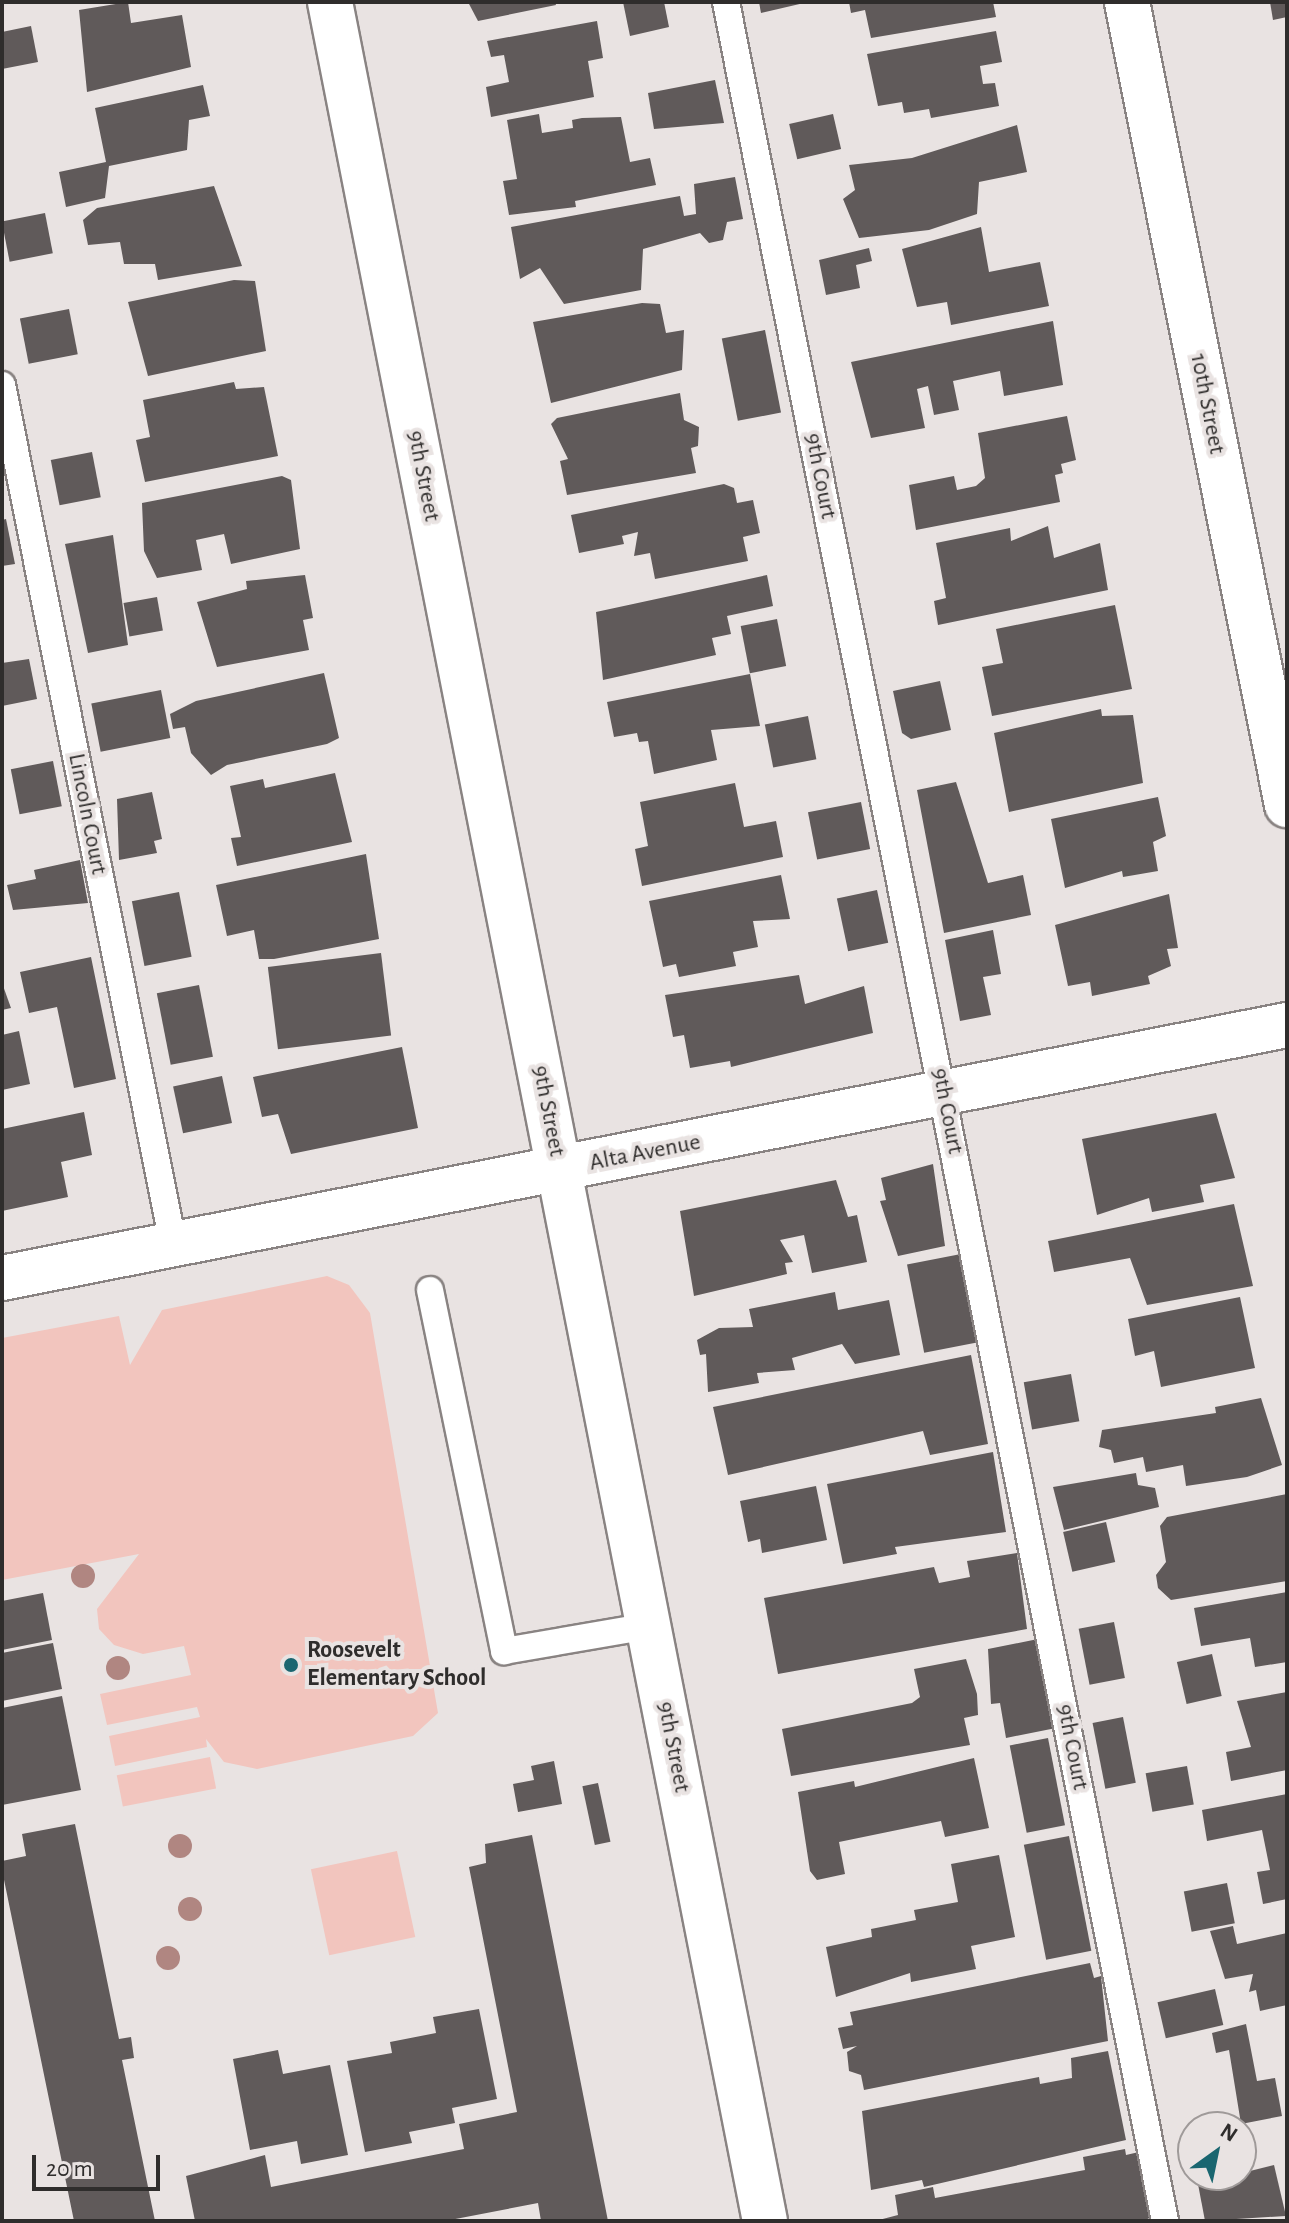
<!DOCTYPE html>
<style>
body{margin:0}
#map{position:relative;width:1289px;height:2223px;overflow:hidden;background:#e9e3e2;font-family:"Alegreya Sans",sans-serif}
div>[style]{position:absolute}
.green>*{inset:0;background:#f2c5be;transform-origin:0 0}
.building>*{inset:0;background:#605a5a;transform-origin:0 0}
.roads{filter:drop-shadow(2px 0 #898382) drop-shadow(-2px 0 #898382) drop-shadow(0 2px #898382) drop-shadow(0 -2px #898382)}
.service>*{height:26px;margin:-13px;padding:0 13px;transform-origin:13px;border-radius:13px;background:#fff}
.minor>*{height:44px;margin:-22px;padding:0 22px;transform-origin:22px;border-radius:22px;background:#fff}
.trees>*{width:24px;height:24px;margin:-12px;border-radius:50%;background:#b08681}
.dots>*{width:22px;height:22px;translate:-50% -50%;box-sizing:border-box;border:4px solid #e9e3e2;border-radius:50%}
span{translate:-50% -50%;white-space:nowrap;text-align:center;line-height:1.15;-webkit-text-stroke:8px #e9e3e2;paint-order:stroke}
.street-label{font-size:24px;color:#2f2d2c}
.poi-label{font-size:24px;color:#2f2d2c;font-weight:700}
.left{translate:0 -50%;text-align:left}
.frame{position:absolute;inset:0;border:4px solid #2f2d2c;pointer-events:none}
.north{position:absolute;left:1177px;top:2111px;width:80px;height:80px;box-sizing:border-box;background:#e9e3e2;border:2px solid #9f9a99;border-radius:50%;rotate:33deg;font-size:22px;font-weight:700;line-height:32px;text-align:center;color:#2f2d2c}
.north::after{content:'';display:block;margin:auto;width:28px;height:36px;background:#1a6670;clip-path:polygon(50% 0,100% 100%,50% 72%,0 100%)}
.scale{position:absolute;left:32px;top:2155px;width:128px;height:36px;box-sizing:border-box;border:4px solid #2f2d2c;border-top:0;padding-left:10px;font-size:24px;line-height:28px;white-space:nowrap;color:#2f2d2c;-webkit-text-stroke:6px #e9e3e2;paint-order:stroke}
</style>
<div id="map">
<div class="green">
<div style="clip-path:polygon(327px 1276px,349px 1285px,370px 1313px,438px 1713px,413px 1736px,257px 1769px,224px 1762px,206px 1739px,207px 1747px,115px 1766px,109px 1736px,200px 1717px,197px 1707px,107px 1725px,100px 1694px,191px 1675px,184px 1646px,143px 1654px,114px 1645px,99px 1629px,97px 1609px,139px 1554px,2px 1580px,2px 1338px,119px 1316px,130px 1365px,162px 1310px)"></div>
<div style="left:210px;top:1757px;width:32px;height:95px;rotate:79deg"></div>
<div style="left:397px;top:1851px;width:88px;height:88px;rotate:78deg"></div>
</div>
<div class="building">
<div style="clip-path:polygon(128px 2px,131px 23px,182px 15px,191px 67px,87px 92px,79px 10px)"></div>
<div style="clip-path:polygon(468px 2px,555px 2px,556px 5px,478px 21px)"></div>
<div style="clip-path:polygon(623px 2px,664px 2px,669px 27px,630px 36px)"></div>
<div style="clip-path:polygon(759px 2px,804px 2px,804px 3px,761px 13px)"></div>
<div style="clip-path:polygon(849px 2px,993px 2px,996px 17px,871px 38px,865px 10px,851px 13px)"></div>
<div style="clip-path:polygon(1270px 2px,1287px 2px,1287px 17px,1273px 20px)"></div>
<div style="clip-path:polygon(597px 21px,603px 58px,588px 61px,594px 97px,491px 117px,486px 87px,509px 82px,504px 55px,491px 57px,487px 41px)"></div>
<div style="clip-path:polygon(31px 26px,38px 62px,2px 69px,2px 32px)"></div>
<div style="clip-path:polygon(996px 31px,1002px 62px,980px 66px,983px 84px,995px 83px,999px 106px,931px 118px,929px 109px,904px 113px,902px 102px,878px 106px,867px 54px)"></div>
<div style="clip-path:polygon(715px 80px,724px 123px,654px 129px,648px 93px)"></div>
<div style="clip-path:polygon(203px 85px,210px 116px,189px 120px,187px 150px,109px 166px,105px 198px,66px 207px,59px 172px,106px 162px,95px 108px)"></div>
<div style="clip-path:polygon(539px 114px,542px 133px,573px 128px,572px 120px,582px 118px,621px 117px,630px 162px,650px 158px,656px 185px,575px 201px,576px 207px,509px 215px,503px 181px,517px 179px,507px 120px)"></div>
<div style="left:833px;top:114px;width:36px;height:45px;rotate:77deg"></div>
<div style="clip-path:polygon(1017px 125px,1027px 172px,979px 182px,977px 214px,929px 230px,859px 238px,843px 199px,855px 190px,849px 165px,912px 158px)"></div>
<div style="clip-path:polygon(735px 177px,743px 219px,727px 222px,723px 240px,709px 243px,700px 233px,643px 249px,641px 290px,564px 304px,540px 268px,520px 279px,511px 227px,680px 196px,684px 216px,696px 214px,694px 184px)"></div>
<div style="clip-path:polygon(214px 186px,242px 266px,158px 280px,155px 264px,124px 264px,120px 242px,88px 245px,83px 220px,97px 208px)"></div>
<div style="left:45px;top:213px;width:41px;height:44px;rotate:79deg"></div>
<div style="clip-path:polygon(981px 227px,989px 272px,1040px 262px,1049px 306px,951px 325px,947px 302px,917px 307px,902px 249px)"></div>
<div style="clip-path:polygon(869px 248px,872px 261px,856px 265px,860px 288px,826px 295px,819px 260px)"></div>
<div style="clip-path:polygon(234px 280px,255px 281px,266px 351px,148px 376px,128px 302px)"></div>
<div style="clip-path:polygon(642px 303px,660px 304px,666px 333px,684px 330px,682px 370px,551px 403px,533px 322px)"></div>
<div style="left:69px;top:309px;width:46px;height:50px;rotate:79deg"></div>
<div style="clip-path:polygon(1053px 321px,1063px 385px,1004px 396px,1000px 371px,953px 381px,959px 410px,934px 415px,928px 386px,917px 389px,925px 428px,871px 438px,851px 362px)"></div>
<div style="left:765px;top:330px;width:84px;height:44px;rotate:79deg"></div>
<div style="clip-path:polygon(234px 382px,236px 389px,264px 387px,278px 456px,145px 482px,136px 440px,150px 437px,143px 400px)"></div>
<div style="clip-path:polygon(680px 393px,684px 420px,699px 427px,698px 446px,691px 448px,696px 473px,567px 495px,560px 461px,568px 459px,551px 424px,557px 418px)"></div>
<div style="clip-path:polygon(1067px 416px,1076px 460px,1061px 464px,1063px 473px,1055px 475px,1060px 502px,916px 530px,909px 485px,954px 476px,957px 490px,976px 486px,985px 478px,978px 433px)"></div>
<div style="left:92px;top:452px;width:46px;height:42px;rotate:79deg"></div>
<div style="clip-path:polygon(282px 476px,291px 480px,300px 549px,231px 564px,224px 534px,196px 540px,202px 570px,157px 578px,144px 551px,142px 503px)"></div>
<div style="clip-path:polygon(724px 484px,734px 488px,737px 503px,753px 500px,760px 533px,743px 537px,748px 561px,655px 579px,650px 553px,634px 556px,638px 532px,622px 536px,624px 544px,579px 553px,571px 515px)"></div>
<div style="clip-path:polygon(6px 519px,15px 564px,2px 566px,2px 520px)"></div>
<div style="clip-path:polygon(1048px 526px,1054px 558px,1100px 543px,1108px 590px,938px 625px,934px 601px,946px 598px,936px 543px,1010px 528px,1011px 541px)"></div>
<div style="clip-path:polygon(113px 535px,128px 645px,88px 653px,65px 544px)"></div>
<div style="clip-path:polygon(305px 575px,313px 618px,303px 620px,309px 650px,217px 667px,197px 602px,247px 589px,246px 581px)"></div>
<div style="clip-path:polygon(767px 575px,773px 606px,727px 616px,731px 634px,712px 638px,716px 655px,603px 680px,596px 612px)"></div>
<div style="left:157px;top:597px;width:34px;height:34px;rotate:80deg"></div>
<div style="clip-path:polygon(1115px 605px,1132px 689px,992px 716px,982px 667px,1003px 663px,996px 629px)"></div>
<div style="left:777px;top:619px;width:48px;height:37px;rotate:79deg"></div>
<div style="clip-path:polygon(29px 659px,37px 699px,2px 706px,2px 663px)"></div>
<div style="clip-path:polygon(324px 673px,339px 738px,327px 744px,227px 765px,211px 775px,191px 753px,185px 727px,173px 729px,170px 714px,196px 701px)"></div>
<div style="clip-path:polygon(750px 674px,760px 726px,711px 730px,717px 760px,654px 774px,648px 741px,639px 742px,637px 733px,614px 737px,607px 702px)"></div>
<div style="clip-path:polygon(940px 681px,951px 730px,911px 739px,902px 733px,893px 691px)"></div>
<div style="left:161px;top:690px;width:49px;height:71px;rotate:79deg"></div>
<div style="clip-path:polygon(1101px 709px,1102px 716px,1133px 715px,1143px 783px,1009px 812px,994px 733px)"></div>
<div style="left:808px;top:716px;width:44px;height:44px;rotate:79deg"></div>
<div style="left:53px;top:761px;width:46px;height:43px;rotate:79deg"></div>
<div style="clip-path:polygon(335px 773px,352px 842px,237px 866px,231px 838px,241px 837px,230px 786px,263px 779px,265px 788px)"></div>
<div style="clip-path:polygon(956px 782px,988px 883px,1023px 875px,1031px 915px,944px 933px,917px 790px)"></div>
<div style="clip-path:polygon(735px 783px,744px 827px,776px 821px,783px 857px,642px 886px,635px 849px,648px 846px,640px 802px)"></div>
<div style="clip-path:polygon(152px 792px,162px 839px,154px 841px,157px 853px,119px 860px,117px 799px)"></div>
<div style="clip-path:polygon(1158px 797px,1166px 836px,1153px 842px,1158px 871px,1123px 877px,1122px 871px,1065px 888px,1051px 819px)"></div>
<div style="left:861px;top:802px;width:48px;height:54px;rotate:79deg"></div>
<div style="clip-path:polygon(366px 854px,379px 939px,274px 959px,259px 959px,254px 930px,227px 936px,216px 885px)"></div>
<div style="clip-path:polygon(80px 860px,88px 903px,13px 910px,7px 885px,36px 879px,34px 870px)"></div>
<div style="clip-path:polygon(781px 875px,790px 919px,753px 921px,758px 947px,733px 952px,736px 966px,679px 977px,676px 964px,663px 967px,649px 901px)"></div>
<div style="left:877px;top:890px;width:54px;height:41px;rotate:78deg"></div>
<div style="left:179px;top:892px;width:66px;height:48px;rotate:79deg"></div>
<div style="clip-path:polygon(1169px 894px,1178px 948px,1167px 949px,1171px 966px,1148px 976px,1150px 984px,1092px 996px,1090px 982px,1068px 986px,1055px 925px)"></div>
<div style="clip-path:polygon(993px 930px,1001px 974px,983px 977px,991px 1015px,960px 1021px,945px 940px)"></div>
<div style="left:381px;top:953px;width:83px;height:114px;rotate:83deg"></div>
<div style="clip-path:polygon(91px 957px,116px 1079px,74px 1088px,57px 1007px,29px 1013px,20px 972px)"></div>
<div style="clip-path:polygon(799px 975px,805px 1004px,864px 986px,873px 1033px,731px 1067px,730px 1061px,690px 1068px,684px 1035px,673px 1037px,665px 995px)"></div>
<div style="clip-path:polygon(2px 983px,11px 1008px,2px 1010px)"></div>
<div style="left:199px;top:985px;width:73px;height:43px;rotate:79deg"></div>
<div style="clip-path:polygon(19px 1031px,30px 1084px,2px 1090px,2px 1035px)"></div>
<div style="clip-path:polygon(402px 1047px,418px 1128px,291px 1154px,278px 1114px,262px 1117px,253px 1077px)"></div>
<div style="left:222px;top:1076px;width:48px;height:50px;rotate:78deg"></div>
<div style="clip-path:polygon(84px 1112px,92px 1155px,61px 1162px,68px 1197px,2px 1211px,2px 1129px)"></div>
<div style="clip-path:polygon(1216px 1113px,1235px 1178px,1200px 1185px,1204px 1202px,1152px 1212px,1149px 1198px,1097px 1215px,1082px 1139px)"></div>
<div style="clip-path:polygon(933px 1164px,945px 1246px,898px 1256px,880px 1201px,886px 1200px,881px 1178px)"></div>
<div style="clip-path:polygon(836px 1180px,848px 1217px,857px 1215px,867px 1262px,812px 1273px,804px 1235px,780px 1240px,793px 1262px,785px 1263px,787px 1274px,694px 1296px,680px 1211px)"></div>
<div style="clip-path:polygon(1234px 1204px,1253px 1286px,1147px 1305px,1130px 1258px,1054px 1272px,1048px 1241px)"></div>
<div style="left:961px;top:1254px;width:90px;height:55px;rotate:79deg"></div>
<div style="clip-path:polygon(835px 1292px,838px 1310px,889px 1300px,900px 1355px,855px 1364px,842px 1344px,792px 1358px,795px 1370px,757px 1373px,759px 1383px,708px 1392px,706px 1354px,700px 1355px,697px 1340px,719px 1328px,753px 1327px,749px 1309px)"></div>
<div style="clip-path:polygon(1240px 1297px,1255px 1368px,1161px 1387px,1154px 1351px,1135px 1356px,1128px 1319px)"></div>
<div style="clip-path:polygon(971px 1355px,988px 1444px,930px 1455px,923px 1431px,728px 1475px,713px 1407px)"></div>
<div style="left:1071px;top:1374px;width:48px;height:48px;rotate:80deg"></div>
<div style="clip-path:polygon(1261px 1398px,1282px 1465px,1247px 1477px,1186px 1486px,1183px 1465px,1146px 1472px,1143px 1457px,1114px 1463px,1111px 1450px,1099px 1447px,1102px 1430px,1216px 1413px,1215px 1407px)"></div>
<div style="clip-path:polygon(993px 1452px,1006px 1532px,895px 1547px,897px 1554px,843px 1564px,827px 1484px)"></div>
<div style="clip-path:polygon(1136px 1473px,1138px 1485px,1155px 1488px,1159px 1507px,1064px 1530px,1053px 1487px)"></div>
<div style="clip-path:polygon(816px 1486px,827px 1540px,762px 1553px,760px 1539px,748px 1542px,740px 1501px)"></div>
<div style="clip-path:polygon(1287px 1494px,1287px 1581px,1171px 1600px,1158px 1588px,1156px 1575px,1166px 1562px,1160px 1526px,1167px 1517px)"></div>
<div style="left:1106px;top:1522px;width:41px;height:44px;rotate:77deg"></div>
<div style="clip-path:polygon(1017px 1553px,1027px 1629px,778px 1674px,764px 1598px,934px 1567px,939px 1583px,970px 1577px,967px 1561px)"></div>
<div style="clip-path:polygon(1287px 1592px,1287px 1662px,1255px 1667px,1250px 1638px,1201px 1646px,1194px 1608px)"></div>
<div style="clip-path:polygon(43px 1593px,52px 1640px,2px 1650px,2px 1601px)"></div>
<div style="left:1114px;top:1622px;width:57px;height:36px;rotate:79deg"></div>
<div style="clip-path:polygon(1038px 1639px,1056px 1728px,1006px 1738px,1000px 1703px,991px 1704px,988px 1649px)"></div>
<div style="clip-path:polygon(53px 1643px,62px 1689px,2px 1701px,2px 1653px)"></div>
<div style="left:1212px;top:1654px;width:43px;height:36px;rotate:77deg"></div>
<div style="clip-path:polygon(966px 1659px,977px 1694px,978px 1715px,964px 1718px,970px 1745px,791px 1776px,782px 1729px,912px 1703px,920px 1697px,914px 1669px)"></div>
<div style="clip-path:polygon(1287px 1692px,1287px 1770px,1231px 1781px,1226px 1752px,1251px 1747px,1237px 1701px)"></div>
<div style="clip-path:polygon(62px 1696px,81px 1790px,2px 1805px,2px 1708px)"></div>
<div style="left:1123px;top:1717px;width:67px;height:31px;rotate:79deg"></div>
<div style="left:1048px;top:1738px;width:89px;height:39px;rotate:79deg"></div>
<div style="clip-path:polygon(974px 1758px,989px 1828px,945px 1837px,941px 1821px,839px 1842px,845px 1874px,817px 1880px,810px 1871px,798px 1792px,854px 1781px,855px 1787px)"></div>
<div style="clip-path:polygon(554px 1761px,562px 1804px,518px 1812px,513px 1784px,534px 1780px,531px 1766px)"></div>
<div style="left:1187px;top:1766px;width:39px;height:42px;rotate:80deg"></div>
<div style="left:598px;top:1783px;width:60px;height:16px;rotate:78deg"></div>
<div style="clip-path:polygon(1287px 1794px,1287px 1899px,1263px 1904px,1257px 1872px,1270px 1870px,1262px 1830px,1207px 1841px,1202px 1810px)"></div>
<div style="clip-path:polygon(75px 1824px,119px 2039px,131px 2037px,134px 2058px,122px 2060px,155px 2221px,74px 2221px,2px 1870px,2px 1861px,26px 1856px,22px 1834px)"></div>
<div style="clip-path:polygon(532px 1835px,608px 2221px,541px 2221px,538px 2203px,445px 2221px,195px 2221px,186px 2176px,265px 2155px,271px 2187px,464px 2149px,459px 2124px,517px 2112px,469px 1867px,486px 1863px,485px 1844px)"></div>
<div style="left:1069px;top:1836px;width:117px;height:46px;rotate:79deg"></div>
<div style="clip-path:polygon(999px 1855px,1015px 1937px,971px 1946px,976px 1969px,911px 1982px,910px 1973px,836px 1997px,826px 1947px,872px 1937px,871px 1929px,916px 1920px,914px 1910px,958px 1902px,951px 1864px)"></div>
<div style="left:1227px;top:1883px;width:41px;height:44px;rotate:79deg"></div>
<div style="clip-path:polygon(1233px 1926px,1237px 1944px,1287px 1933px,1287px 2005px,1260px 2011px,1256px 1990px,1249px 1992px,1253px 1974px,1225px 1979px,1210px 1931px)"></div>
<div style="clip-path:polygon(1090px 1963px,1094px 1978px,1101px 1976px,1108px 2041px,864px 2090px,861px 2075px,849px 2071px,847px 2052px,857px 2046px,843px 2049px,838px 2028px,853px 2025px,850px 2012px)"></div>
<div style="left:1215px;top:1989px;width:37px;height:59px;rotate:77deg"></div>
<div style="clip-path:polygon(479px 2009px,497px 2099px,452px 2108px,455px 2123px,409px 2132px,412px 2143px,365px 2152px,347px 2061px,392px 2053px,390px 2042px,436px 2033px,433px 2017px)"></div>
<div style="clip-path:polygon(1246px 2024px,1257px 2081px,1275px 2078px,1282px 2116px,1241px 2124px,1229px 2050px,1216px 2053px,1212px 2033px)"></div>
<div style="clip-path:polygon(278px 2050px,283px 2074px,330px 2065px,348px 2155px,301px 2164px,297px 2141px,250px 2150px,233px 2059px)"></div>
<div style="clip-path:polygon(1108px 2051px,1126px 2140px,924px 2187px,922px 2180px,871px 2190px,862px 2111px,1039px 2077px,1040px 2084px,1072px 2078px,1071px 2058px)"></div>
<div style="clip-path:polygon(1125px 2149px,1126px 2155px,1139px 2152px,1151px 2217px,1144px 2221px,875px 2221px,898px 2215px,895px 2195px,933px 2187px,935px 2198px,1085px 2170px,1083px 2157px)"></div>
<div style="clip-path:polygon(1274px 2165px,1286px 2216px,1205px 2221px,1198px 2184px)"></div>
</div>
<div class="roads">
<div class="service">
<div style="left:726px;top:2px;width:2262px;rotate:78.81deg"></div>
<div style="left:2px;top:385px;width:875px;rotate:78.73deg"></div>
<div style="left:430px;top:1290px;width:369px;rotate:78.4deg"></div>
<div style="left:504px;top:1651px;width:147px;rotate:-9.8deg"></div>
</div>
<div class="minor">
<div style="left:330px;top:2px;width:2261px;rotate:78.91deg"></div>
<div style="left:1127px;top:2px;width:819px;rotate:78.73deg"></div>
<div style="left:2px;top:1278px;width:1310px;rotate:-11.14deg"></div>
</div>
</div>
<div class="trees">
<div style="left:83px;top:1576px"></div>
<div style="left:118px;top:1668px"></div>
<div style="left:180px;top:1846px"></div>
<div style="left:190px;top:1909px"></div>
<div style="left:168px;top:1958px"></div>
</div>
<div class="dots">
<div style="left:291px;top:1665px;background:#1a6670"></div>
</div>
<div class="street-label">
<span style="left:1207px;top:404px;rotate:79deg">10th Street</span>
<span style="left:423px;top:476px;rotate:79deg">9th Street</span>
<span style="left:820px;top:476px;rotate:79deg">9th Court</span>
<span style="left:87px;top:814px;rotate:79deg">Lincoln Court</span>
<span style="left:548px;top:1111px;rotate:79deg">9th Street</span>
<span style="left:947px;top:1111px;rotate:79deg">9th Court</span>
<span style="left:645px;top:1153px;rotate:-11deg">Alta Avenue</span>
<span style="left:673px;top:1747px;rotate:79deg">9th Street</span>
<span style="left:1072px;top:1747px;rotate:79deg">9th Court</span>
</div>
<div class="poi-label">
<span class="left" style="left:307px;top:1665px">Roosevelt<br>Elementary School</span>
</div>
<div class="frame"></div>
<div class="north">N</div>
<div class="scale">20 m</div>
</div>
